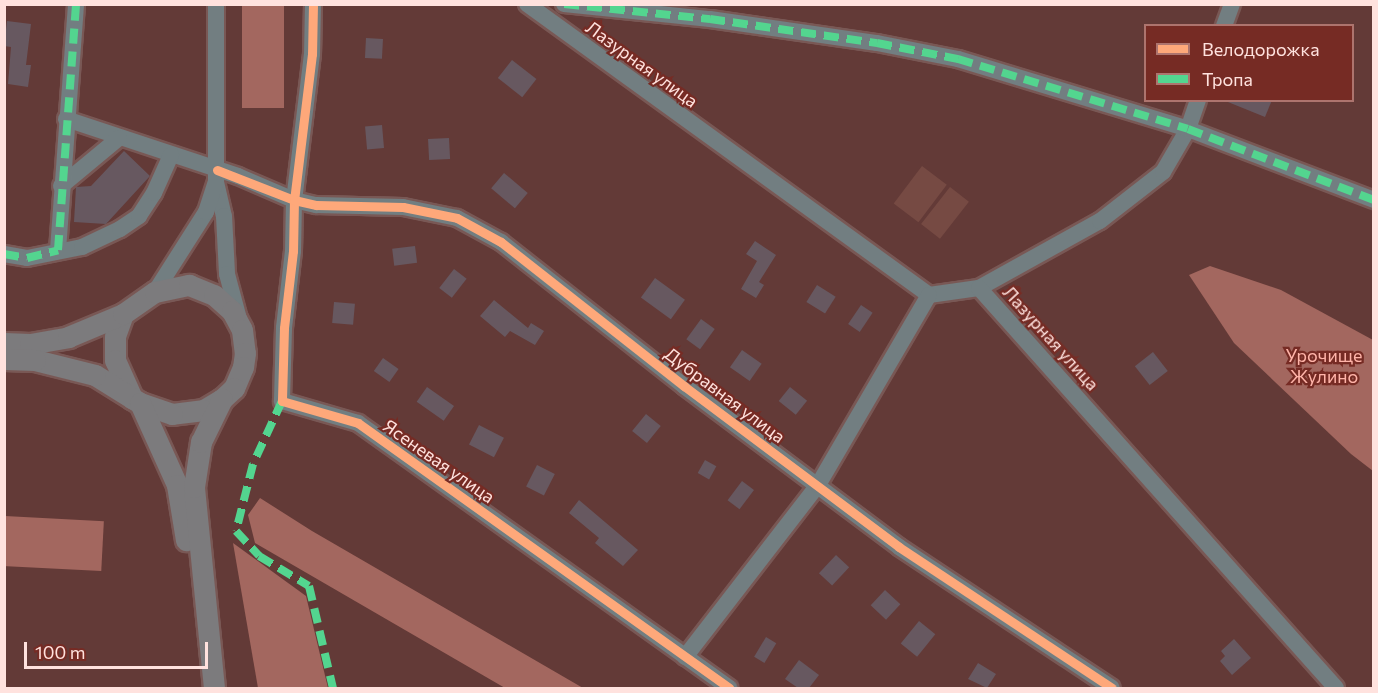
<!DOCTYPE html>
<meta charset="utf-8">
<style>
body{margin:0}
#map{position:relative;width:1378px;height:693px;overflow:hidden;background:#633a37;font-family:Commissioner,sans-serif}
div>[style]{position:absolute}
.green>*{inset:0;background:#764a43;transform-origin:0 0}
.forest>*{inset:0;background:#a3675f;transform-origin:0 0}
.building>*{inset:0;background:#675860;transform-origin:0 0}
.roads{filter:drop-shadow(2px 0 #795855) drop-shadow(-2px 0 #795855) drop-shadow(0 2px #795855) drop-shadow(0 -2px #795855)}
.minor>*{height:16px;margin:-8px;padding:0 8px;transform-origin:8px;border-radius:8px;background:#727e81}
.major>*{height:21px;margin:-10.5px;padding:0 10.5px;transform-origin:10.5px;border-radius:10.5px;background:#7c7b7d}
.quiet>*{height:8px;margin-top:-4px;transform-origin:0;background:repeating-linear-gradient(90deg,#53d58f 0 15px,transparent 0 23px)}
.cycleway>*{height:9px;margin:-4.5px;padding:0 4.5px;transform-origin:4.5px;border-radius:4.5px;background:#fea87a}
span{translate:-50% -50%;white-space:nowrap;text-align:center;line-height:1.15;-webkit-text-stroke:4.5px #762b24;paint-order:stroke}
.street-label{font-size:18px;color:#ffe2de}
.park-label{font-size:18px;color:#ffb4a9}
.frame{position:absolute;inset:0;border:6px solid #ffe2de;pointer-events:none}
.legend{position:absolute;left:1144px;top:24px;width:210px;height:78px;box-sizing:border-box;background:#762b24;border:2px solid #ad746e;margin:0;padding:8px 10px;list-style:none;font-size:18px;color:#ffe2de}
.legend li{display:flex;align-items:center;gap:12px;height:30px}
.legend b{width:30px;border:2px solid #ad746e}
.scale{position:absolute;left:24px;top:642px;width:184px;height:27px;box-sizing:border-box;border:3px solid #ffe2de;border-top:0;padding-left:8px;font-size:18px;line-height:21px;white-space:nowrap;color:#ffe2de;-webkit-text-stroke:4px #762b24;paint-order:stroke}
</style>
<div id="map">
<div class="green">
<div style="left:922px;top:166px;width:31px;height:47px;rotate:37deg"></div>
<div style="left:950px;top:187px;width:24px;height:47px;rotate:38deg"></div>
</div>
<div class="forest">
<div style="left:242px;top:5px;width:42px;height:103px"></div>
<div style="clip-path:polygon(1210px 266px,1281px 290px,1373px 340px,1373px 471px,1351px 454px,1234px 343px,1189px 275px)"></div>
<div style="clip-path:polygon(260px 498px,312px 531px,583px 688px,505px 688px,255px 543px,248px 515px)"></div>
<div style="left:5px;top:516px;width:99px;height:50px;rotate:3deg"></div>
<div style="clip-path:polygon(233px 543px,306px 596px,328px 688px,258px 688px)"></div>
</div>
<div class="building">
<div style="clip-path:polygon(7px 21px,31px 24px,26px 65px,31px 65px,28px 87px,8px 84px,11px 47px,4px 46px)"></div>
<div style="left:366px;top:38px;width:17px;height:20px;rotate:3deg"></div>
<div style="left:512px;top:60px;width:31px;height:23px;rotate:38deg"></div>
<div style="clip-path:polygon(1223px 100px,1272px 100px,1265px 117px)"></div>
<div style="left:382px;top:125px;width:23px;height:17px;rotate:85deg"></div>
<div style="left:449px;top:138px;width:21px;height:21px;rotate:87deg"></div>
<div style="clip-path:polygon(124px 151px,150px 176px,106px 224px,74px 222px,76px 187px,91px 186px)"></div>
<div style="left:504px;top:173px;width:31px;height:20px;rotate:40deg"></div>
<div style="clip-path:polygon(755px 241px,776px 255px,759px 282px,764px 285px,756px 298px,741px 289px,757px 261px,746px 254px)"></div>
<div style="left:415px;top:246px;width:17px;height:23px;rotate:83deg"></div>
<div style="left:454px;top:269px;width:16px;height:24px;rotate:38deg"></div>
<div style="left:655px;top:278px;width:37px;height:24px;rotate:36deg"></div>
<div style="left:817px;top:285px;width:22px;height:20px;rotate:32deg"></div>
<div style="clip-path:polygon(494px 300px,528px 328px,531px 323px,544px 331px,535px 345px,510px 331px,505px 337px,480px 316px)"></div>
<div style="left:334px;top:302px;width:21px;height:21px;rotate:5deg"></div>
<div style="left:861px;top:305px;width:14px;height:23px;rotate:34deg"></div>
<div style="left:701px;top:319px;width:17px;height:25px;rotate:36deg"></div>
<div style="left:742px;top:350px;width:24px;height:21px;rotate:35deg"></div>
<div style="left:1153px;top:352px;width:24px;height:23px;rotate:52deg"></div>
<div style="left:383px;top:358px;width:19px;height:16px;rotate:35deg"></div>
<div style="left:427px;top:387px;width:33px;height:18px;rotate:35deg"></div>
<div style="left:790px;top:387px;width:22px;height:18px;rotate:39deg"></div>
<div style="left:646px;top:414px;width:19px;height:22px;rotate:39deg"></div>
<div style="left:479px;top:425px;width:28px;height:22px;rotate:27deg"></div>
<div style="left:705px;top:460px;width:13px;height:15px;rotate:29deg"></div>
<div style="left:537px;top:465px;width:20px;height:24px;rotate:27deg"></div>
<div style="left:742px;top:481px;width:15px;height:24px;rotate:37deg"></div>
<div style="clip-path:polygon(579px 500px,638px 550px,623px 566px,595px 543px,599px 538px,569px 513px)"></div>
<div style="left:836px;top:555px;width:18px;height:25px;rotate:43deg"></div>
<div style="left:885px;top:590px;width:21px;height:21px;rotate:43deg"></div>
<div style="left:919px;top:621px;width:21px;height:29px;rotate:39deg"></div>
<div style="left:766px;top:637px;width:12px;height:23px;rotate:31deg"></div>
<div style="clip-path:polygon(1234px 639px,1251px 658px,1232px 675px,1220px 661px,1225px 656px,1221px 651px)"></div>
<div style="clip-path:polygon(799px 660px,819px 675px,809px 688px,798px 688px,785px 679px)"></div>
<div style="clip-path:polygon(978px 663px,996px 674px,987px 688px,968px 679px)"></div>
</div>
<div class="roads">
<div class="minor">
<div style="left:313px;top:4px;width:50px;rotate:91.1deg"></div>
<div style="left:312px;top:54px;width:147px;rotate:97deg"></div>
<div style="left:294px;top:200px;width:51px;rotate:91.1deg"></div>
<div style="left:293px;top:251px;width:78px;rotate:96.7deg"></div>
<div style="left:284px;top:328px;width:73px;rotate:91.6deg"></div>
<div style="left:282px;top:401px;width:79px;rotate:16.1deg"></div>
<div style="left:358px;top:423px;width:456px;rotate:35.5deg"></div>
<div style="left:527px;top:4px;width:496px;rotate:35.9deg"></div>
<div style="left:929px;top:295px;width:50px;rotate:-8deg"></div>
<div style="left:979px;top:288px;width:138px;rotate:-29deg"></div>
<div style="left:1100px;top:221px;width:80px;rotate:-37.9deg"></div>
<div style="left:1163px;top:172px;width:50px;rotate:-59.8deg"></div>
<div style="left:1188px;top:129px;width:31px;rotate:-71deg"></div>
<div style="left:564px;top:4px;width:147px;rotate:5.9deg"></div>
<div style="left:710px;top:19px;width:169px;rotate:8.2deg"></div>
<div style="left:877px;top:43px;width:83px;rotate:11.2deg"></div>
<div style="left:958px;top:59px;width:240px;rotate:16.9deg"></div>
<div style="left:1188px;top:129px;width:199px;rotate:20.9deg"></div>
<div style="left:1224px;top:26px;width:23px;rotate:-70deg"></div>
<div style="left:66px;top:119px;width:181px;rotate:18.3deg"></div>
<div style="left:238px;top:176px;width:61px;rotate:23.2deg"></div>
<div style="left:294px;top:200px;width:23px;rotate:13deg"></div>
<div style="left:316px;top:205px;width:87px;rotate:1.3deg"></div>
<div style="left:403px;top:207px;width:55px;rotate:11.5deg"></div>
<div style="left:457px;top:218px;width:50px;rotate:28.6deg"></div>
<div style="left:501px;top:242px;width:233px;rotate:38.2deg"></div>
<div style="left:684px;top:386px;width:269px;rotate:36.8deg"></div>
<div style="left:899px;top:547px;width:255px;rotate:33.5deg"></div>
<div style="left:216px;top:182px;width:35px;rotate:77deg"></div>
<div style="left:224px;top:216px;width:58px;rotate:87deg"></div>
<div style="left:227px;top:274px;width:47px;rotate:75.1deg"></div>
<div style="left:61px;top:186px;width:75px;rotate:-39.6deg"></div>
<div style="left:58px;top:250px;width:247px;rotate:-85.8deg"></div>
<div style="left:4px;top:254px;width:23px;rotate:10deg"></div>
<div style="left:27px;top:258px;width:56px;rotate:-11.3deg"></div>
<div style="left:82px;top:247px;width:42px;rotate:-25.3deg"></div>
<div style="left:120px;top:229px;width:23px;rotate:-34deg"></div>
<div style="left:139px;top:216px;width:27px;rotate:-57deg"></div>
<div style="left:154px;top:193px;width:42px;rotate:-65.9deg"></div>
<div style="left:979px;top:288px;width:536px;rotate:48.25deg"></div>
<div style="left:155px;top:292px;width:95px;rotate:-57.5deg"></div>
<div style="left:206px;top:212px;width:33px;rotate:-72deg"></div>
<div style="left:216px;top:181px;width:177px;rotate:-90deg"></div>
<div style="left:685px;top:657px;width:217px;rotate:-52.3deg"></div>
<div style="left:818px;top:485px;width:220px;rotate:-59.7deg"></div>
</div>
<div class="major">
<div style="left:123px;top:314px;width:23px;rotate:110deg"></div>
<div style="left:115px;top:336px;width:24px;rotate:90deg"></div>
<div style="left:115px;top:360px;width:42px;rotate:65.9deg"></div>
<div style="left:4px;top:343px;width:26px;rotate:2deg"></div>
<div style="left:30px;top:344px;width:39px;rotate:-10deg"></div>
<div style="left:68px;top:337px;width:60px;rotate:-22.7deg"></div>
<div style="left:123px;top:314px;width:39px;rotate:-35deg"></div>
<div style="left:155px;top:292px;width:35px;rotate:-12deg"></div>
<div style="left:189px;top:285px;width:27px;rotate:22deg"></div>
<div style="left:214px;top:295px;width:24px;rotate:42deg"></div>
<div style="left:232px;top:311px;width:21px;rotate:62deg"></div>
<div style="left:242px;top:330px;width:23px;rotate:83deg"></div>
<div style="left:245px;top:353px;width:14px;rotate:98deg"></div>
<div style="left:243px;top:367px;width:23px;rotate:113deg"></div>
<div style="left:234px;top:388px;width:16px;rotate:137deg"></div>
<div style="left:222px;top:399px;width:21px;rotate:149deg"></div>
<div style="left:204px;top:410px;width:32px;rotate:173deg"></div>
<div style="left:172px;top:414px;width:34px;rotate:-161deg"></div>
<div style="left:140px;top:403px;width:53px;rotate:-148.1deg"></div>
<div style="left:95px;top:375px;width:62px;rotate:-166deg"></div>
<div style="left:35px;top:360px;width:31px;rotate:-178deg"></div>
<div style="left:140px;top:403px;width:90px;rotate:65.7deg"></div>
<div style="left:177px;top:485px;width:56px;rotate:80.7deg"></div>
<div style="left:214px;top:688px;width:202px;rotate:-95.7deg"></div>
<div style="left:194px;top:487px;width:46px;rotate:-81.2deg"></div>
<div style="left:201px;top:442px;width:48px;rotate:-64deg"></div>
</div>
</div>
<div class="quiet">
<div style="left:564px;top:4px;width:147px;rotate:5.9deg"></div>
<div style="left:710px;top:19px;width:169px;rotate:8.2deg"></div>
<div style="left:877px;top:43px;width:83px;rotate:11.2deg"></div>
<div style="left:958px;top:59px;width:240px;rotate:16.9deg"></div>
<div style="left:1188px;top:129px;width:199px;rotate:20.9deg"></div>
<div style="left:4px;top:254px;width:23px;rotate:10deg"></div>
<div style="left:27px;top:258px;width:32px;rotate:-14deg"></div>
<div style="left:58px;top:250px;width:247px;rotate:-85.8deg"></div>
<div style="left:282px;top:401px;width:69px;rotate:114.7deg"></div>
<div style="left:253px;top:464px;width:69px;rotate:104.2deg"></div>
<div style="left:236px;top:531px;width:34px;rotate:47deg"></div>
<div style="left:259px;top:556px;width:58px;rotate:31deg"></div>
<div style="left:309px;top:586px;width:105px;rotate:76.8deg"></div>
</div>
<div class="cycleway">
<div style="left:313px;top:4px;width:50px;rotate:91.1deg"></div>
<div style="left:312px;top:54px;width:147px;rotate:97deg"></div>
<div style="left:294px;top:200px;width:51px;rotate:91.1deg"></div>
<div style="left:293px;top:251px;width:78px;rotate:96.7deg"></div>
<div style="left:284px;top:328px;width:73px;rotate:91.6deg"></div>
<div style="left:282px;top:401px;width:79px;rotate:16.1deg"></div>
<div style="left:358px;top:423px;width:456px;rotate:35.5deg"></div>
<div style="left:217px;top:170px;width:83px;rotate:21.3deg"></div>
<div style="left:294px;top:200px;width:23px;rotate:13deg"></div>
<div style="left:316px;top:205px;width:87px;rotate:1.3deg"></div>
<div style="left:403px;top:207px;width:55px;rotate:11.5deg"></div>
<div style="left:457px;top:218px;width:50px;rotate:28.6deg"></div>
<div style="left:501px;top:242px;width:233px;rotate:38.2deg"></div>
<div style="left:684px;top:386px;width:269px;rotate:36.8deg"></div>
<div style="left:899px;top:547px;width:255px;rotate:33.5deg"></div>
</div>
<div class="street-label">
<span style="left:642px;top:64px;rotate:36deg">Лазурная улица</span>
<span style="left:1051px;top:338px;rotate:48deg">Лазурная улица</span>
<span style="left:725px;top:395px;rotate:37deg">Дубравная улица</span>
<span style="left:439px;top:461px;rotate:35deg">Ясеневая улица</span>
</div>
<div class="park-label">
<span style="left:1324px;top:366px">Урочище<br>Жулино</span>
</div>
<div class="frame"></div>
<ul class="legend">
<li><b style="height:8px;background:#fea87a"></b>Велодорожка</li>
<li><b style="height:8px;background:#53d58f"></b>Тропа</li>
</ul>
<div class="scale">100 m</div>
</div>
